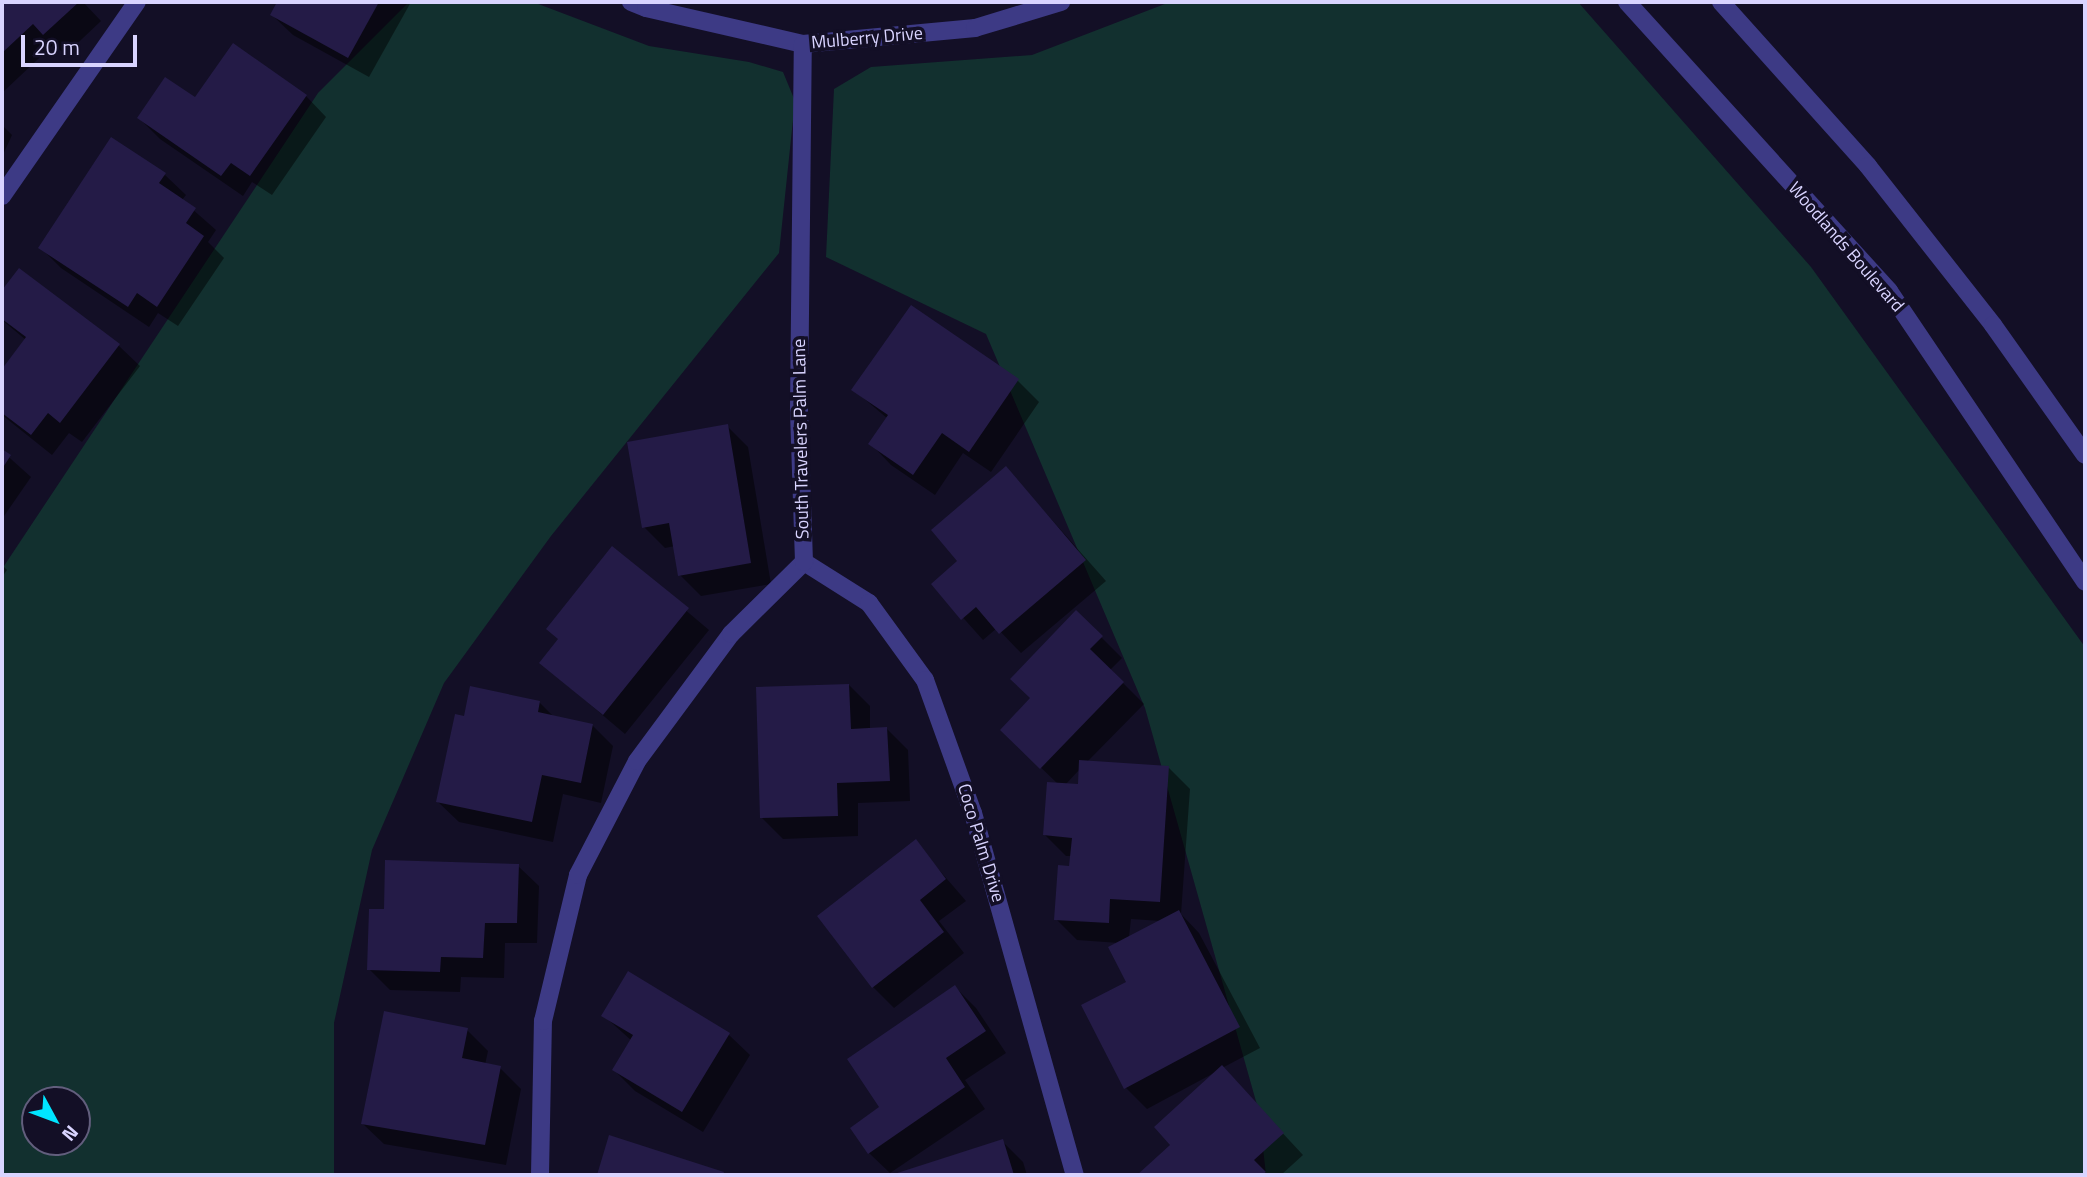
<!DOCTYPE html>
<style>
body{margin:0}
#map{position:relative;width:2087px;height:1177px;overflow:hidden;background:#130f26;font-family:"Titillium Web",sans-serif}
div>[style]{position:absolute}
.green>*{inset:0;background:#12302f}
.shadow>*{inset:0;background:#0007}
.building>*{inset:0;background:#241b47}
.minor>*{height:18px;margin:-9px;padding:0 9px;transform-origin:9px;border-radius:9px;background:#3d3a85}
span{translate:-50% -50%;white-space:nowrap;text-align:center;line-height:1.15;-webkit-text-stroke:7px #130f26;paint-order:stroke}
.street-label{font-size:18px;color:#d9d4ff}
.frame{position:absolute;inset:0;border:4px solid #d9d4ff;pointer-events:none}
.north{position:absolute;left:21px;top:1086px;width:70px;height:70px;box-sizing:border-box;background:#130f26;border:2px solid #625e7d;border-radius:50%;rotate:131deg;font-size:19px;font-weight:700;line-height:28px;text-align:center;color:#d9d4ff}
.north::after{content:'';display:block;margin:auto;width:24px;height:32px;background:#00e5ff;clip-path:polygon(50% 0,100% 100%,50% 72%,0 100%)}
.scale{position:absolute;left:21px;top:35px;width:116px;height:32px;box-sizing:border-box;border:4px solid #d9d4ff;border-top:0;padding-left:9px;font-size:21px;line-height:24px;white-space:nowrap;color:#d9d4ff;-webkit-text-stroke:5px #130f26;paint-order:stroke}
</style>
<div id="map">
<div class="green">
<div style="clip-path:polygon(evenodd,409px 2px,533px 2px,649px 46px,749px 62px,783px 72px,795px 101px,779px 253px,551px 536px,444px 683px,372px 850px,334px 1023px,334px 1175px,2px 1175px,2px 569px,318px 93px,409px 2px,35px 1100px,77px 1100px,77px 1142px,35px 1142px,35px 1100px)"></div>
<div style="clip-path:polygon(1170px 2px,1578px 2px,1811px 267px,2085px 647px,2085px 1175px,1266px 1175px,1259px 1112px,1145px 708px,986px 334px,826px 257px,834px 89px,871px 67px,1032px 55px)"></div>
</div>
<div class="shadow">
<div style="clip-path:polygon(2px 2px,83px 2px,101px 21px,65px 55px,54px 44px,2px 93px)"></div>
<div style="clip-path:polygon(279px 2px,411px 2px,369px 77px,293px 35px,272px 15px)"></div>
<div style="clip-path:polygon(306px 96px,326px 117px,272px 195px,252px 182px,243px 196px,160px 139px,139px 118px,196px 100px)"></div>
<div style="clip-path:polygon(2px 125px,12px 135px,2px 157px)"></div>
<div style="clip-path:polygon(165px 175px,186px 195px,182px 200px,216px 230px,208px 242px,224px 258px,178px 326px,158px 313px,149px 327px,61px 268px,40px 247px)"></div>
<div style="clip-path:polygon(19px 270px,119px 346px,140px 366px,82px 442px,69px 433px,52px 455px,2px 415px,2px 372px,26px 340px,2px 320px,2px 293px)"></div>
<div style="clip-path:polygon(912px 307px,1018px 381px,1039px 402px,991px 472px,963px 453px,935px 495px,891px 465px,871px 444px,888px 419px,854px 390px)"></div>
<div style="clip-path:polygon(727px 426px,748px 447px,771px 584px,701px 596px,680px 575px,675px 546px,665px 548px,644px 527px)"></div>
<div style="clip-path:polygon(2px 451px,31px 477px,2px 519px)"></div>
<div style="clip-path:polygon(1006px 468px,1106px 581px,1021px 653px,997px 628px,983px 640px,933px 584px,960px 561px)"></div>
<div style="clip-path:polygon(613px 549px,709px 630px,625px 734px,541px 663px,559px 640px)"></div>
<div style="clip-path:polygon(2px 565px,7px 570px,2px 577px)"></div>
<div style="clip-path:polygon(evenodd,1076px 612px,1122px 658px,1110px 670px,1144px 704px,1087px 762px,1169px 768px,1190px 789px,1181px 914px,1199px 933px,1260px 1048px,1222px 1068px,1303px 1155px,1281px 1175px,1139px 1175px,1172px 1145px,1214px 1073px,1147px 1109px,1126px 1088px,1128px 982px,1119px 943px,1077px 940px,1056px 919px,1072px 856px,1066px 856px,1045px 835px,1059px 785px,1002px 730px,1032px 698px,1076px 612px,1080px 769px,1080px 786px,1065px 785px,1080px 769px,1076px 612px,1131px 919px,1161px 921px,1129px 937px,1131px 919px)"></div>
<div style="clip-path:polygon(849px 685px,870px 706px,870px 730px,887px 729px,908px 750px,910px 801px,858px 803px,858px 836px,783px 839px,762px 818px)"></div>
<div style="clip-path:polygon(539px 702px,554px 717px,592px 725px,613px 746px,601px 803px,563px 794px,553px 842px,459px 822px,438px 802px,465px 718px)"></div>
<div style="clip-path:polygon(915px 842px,966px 901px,939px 921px,964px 953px,894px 1008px,873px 987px)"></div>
<div style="clip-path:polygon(518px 866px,539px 886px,537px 943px,505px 943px,504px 978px,461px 977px,460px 992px,390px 990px,369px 969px,385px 911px)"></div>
<div style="clip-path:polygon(629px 974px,729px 1035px,750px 1055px,703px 1132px,635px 1091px,614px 1070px,632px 1041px,603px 1015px)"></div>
<div style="clip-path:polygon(955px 987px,976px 1008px,1006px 1053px,965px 1080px,985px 1109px,890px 1173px,869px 1153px,882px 1108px)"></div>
<div style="clip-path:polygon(467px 1030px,488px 1051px,485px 1065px,500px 1068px,521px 1089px,506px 1165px,384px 1144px,363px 1124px)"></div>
<div style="clip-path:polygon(611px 1138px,723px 1173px,725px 1175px,599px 1175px)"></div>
<div style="clip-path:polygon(1002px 1141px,1023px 1162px,1027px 1175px,895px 1175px)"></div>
</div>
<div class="building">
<div style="clip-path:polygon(2px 2px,79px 2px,43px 35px,33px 24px,2px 53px)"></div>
<div style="clip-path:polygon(277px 2px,379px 2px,348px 58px,270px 15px)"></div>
<div style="clip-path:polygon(233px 43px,307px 95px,250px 176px,231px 163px,221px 176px,137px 118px,165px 77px,195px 97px)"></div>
<div style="clip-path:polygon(111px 137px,166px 173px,159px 183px,196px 208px,186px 223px,204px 236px,157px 307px,137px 293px,128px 307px,38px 248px)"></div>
<div style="clip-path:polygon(19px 268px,120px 344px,60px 423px,48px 413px,31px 435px,2px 413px,2px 369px,26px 337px,2px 319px,2px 290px)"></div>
<div style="clip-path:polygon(911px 305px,1019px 379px,969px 452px,942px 433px,913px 475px,868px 444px,888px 415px,851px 390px)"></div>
<div style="clip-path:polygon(728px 424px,751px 563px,678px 576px,669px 523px,642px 528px,627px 442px)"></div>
<div style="clip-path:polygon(2px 449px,11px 455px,2px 469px)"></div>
<div style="clip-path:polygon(1006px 466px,1086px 560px,999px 634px,976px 607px,961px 620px,931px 584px,957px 561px,931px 530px)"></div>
<div style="clip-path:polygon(612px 546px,689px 608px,603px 715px,539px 663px,558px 639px,546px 629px)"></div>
<div style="clip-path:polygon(1076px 610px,1103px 636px,1090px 649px,1124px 682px,1040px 769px,1000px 730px,1030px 698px,1010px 679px)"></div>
<div style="clip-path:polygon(849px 684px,851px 729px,887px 727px,890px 781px,837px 783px,838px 816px,760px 818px,756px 687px)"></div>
<div style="clip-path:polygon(470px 686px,540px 701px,538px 712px,593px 724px,581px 783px,542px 775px,532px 822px,436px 802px,455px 714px,464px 716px)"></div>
<div style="clip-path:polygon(1079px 760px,1169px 766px,1160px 902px,1110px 899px,1109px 923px,1054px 920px,1058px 865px,1069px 866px,1072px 838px,1043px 835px,1047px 782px,1078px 784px)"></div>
<div style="clip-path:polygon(916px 839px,946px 879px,920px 900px,944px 932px,872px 988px,817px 916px)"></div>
<div style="clip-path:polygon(385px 860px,519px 864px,517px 923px,485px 923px,483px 958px,441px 957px,440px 972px,367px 970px,369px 909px,384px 909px)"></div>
<div style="clip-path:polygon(1179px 910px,1240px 1027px,1124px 1089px,1081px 1005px,1126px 982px,1108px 947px)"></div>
<div style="clip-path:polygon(628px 971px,730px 1033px,682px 1112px,612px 1070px,633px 1035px,601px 1016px)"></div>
<div style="clip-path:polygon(955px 985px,986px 1031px,946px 1058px,965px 1087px,868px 1154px,850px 1128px,879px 1107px,847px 1059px)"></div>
<div style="clip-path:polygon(384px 1011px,468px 1028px,462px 1058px,501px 1066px,485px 1145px,361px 1124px)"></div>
<div style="clip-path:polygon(1222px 1065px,1284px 1133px,1254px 1160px,1266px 1172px,1262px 1175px,1137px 1175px,1170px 1145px,1154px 1127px)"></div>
<div style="clip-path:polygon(609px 1135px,724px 1172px,723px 1175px,597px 1175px)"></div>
<div style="clip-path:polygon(1003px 1139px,1014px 1175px,891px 1175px)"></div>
</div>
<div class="minor">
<div style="left:631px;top:2px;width:16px;rotate:22deg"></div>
<div style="left:646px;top:8px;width:161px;rotate:12.9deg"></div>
<div style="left:803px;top:44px;width:173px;rotate:-5.3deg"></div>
<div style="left:975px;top:28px;width:90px;rotate:-16.8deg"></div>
<div style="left:1627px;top:2px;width:390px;rotate:47.8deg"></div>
<div style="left:1889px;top:291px;width:351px;rotate:56deg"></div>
<div style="left:1721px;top:2px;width:220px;rotate:48.1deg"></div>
<div style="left:1868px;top:166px;width:202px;rotate:51.8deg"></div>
<div style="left:1993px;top:325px;width:159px;rotate:54.7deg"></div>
<div style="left:2px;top:196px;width:236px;rotate:-55.2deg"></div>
<div style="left:804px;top:562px;width:77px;rotate:32.2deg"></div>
<div style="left:869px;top:603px;width:95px;rotate:54deg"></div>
<div style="left:925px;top:680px;width:141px;rotate:70.2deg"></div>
<div style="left:973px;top:813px;width:376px;rotate:74.3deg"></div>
<div style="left:540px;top:1175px;width:154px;rotate:-88.9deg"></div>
<div style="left:543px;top:1021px;width:150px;rotate:-76.5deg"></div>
<div style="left:578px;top:875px;width:128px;rotate:-62.6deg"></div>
<div style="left:637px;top:761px;width:158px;rotate:-53.5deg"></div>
<div style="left:731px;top:634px;width:103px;rotate:-44.6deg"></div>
<div style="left:804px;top:562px;width:153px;rotate:-91.9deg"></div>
<div style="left:799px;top:409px;width:365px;rotate:-89.4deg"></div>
</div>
<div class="street-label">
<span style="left:867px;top:38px;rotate:-5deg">Mulberry Drive</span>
<span style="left:1846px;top:247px;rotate:49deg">Woodlands Boulevard</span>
<span style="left:801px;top:439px;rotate:-91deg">South Travelers Palm Lane</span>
<span style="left:981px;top:843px;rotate:73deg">Coco Palm Drive</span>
</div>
<div class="frame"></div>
<div class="north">N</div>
<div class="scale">20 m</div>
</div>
